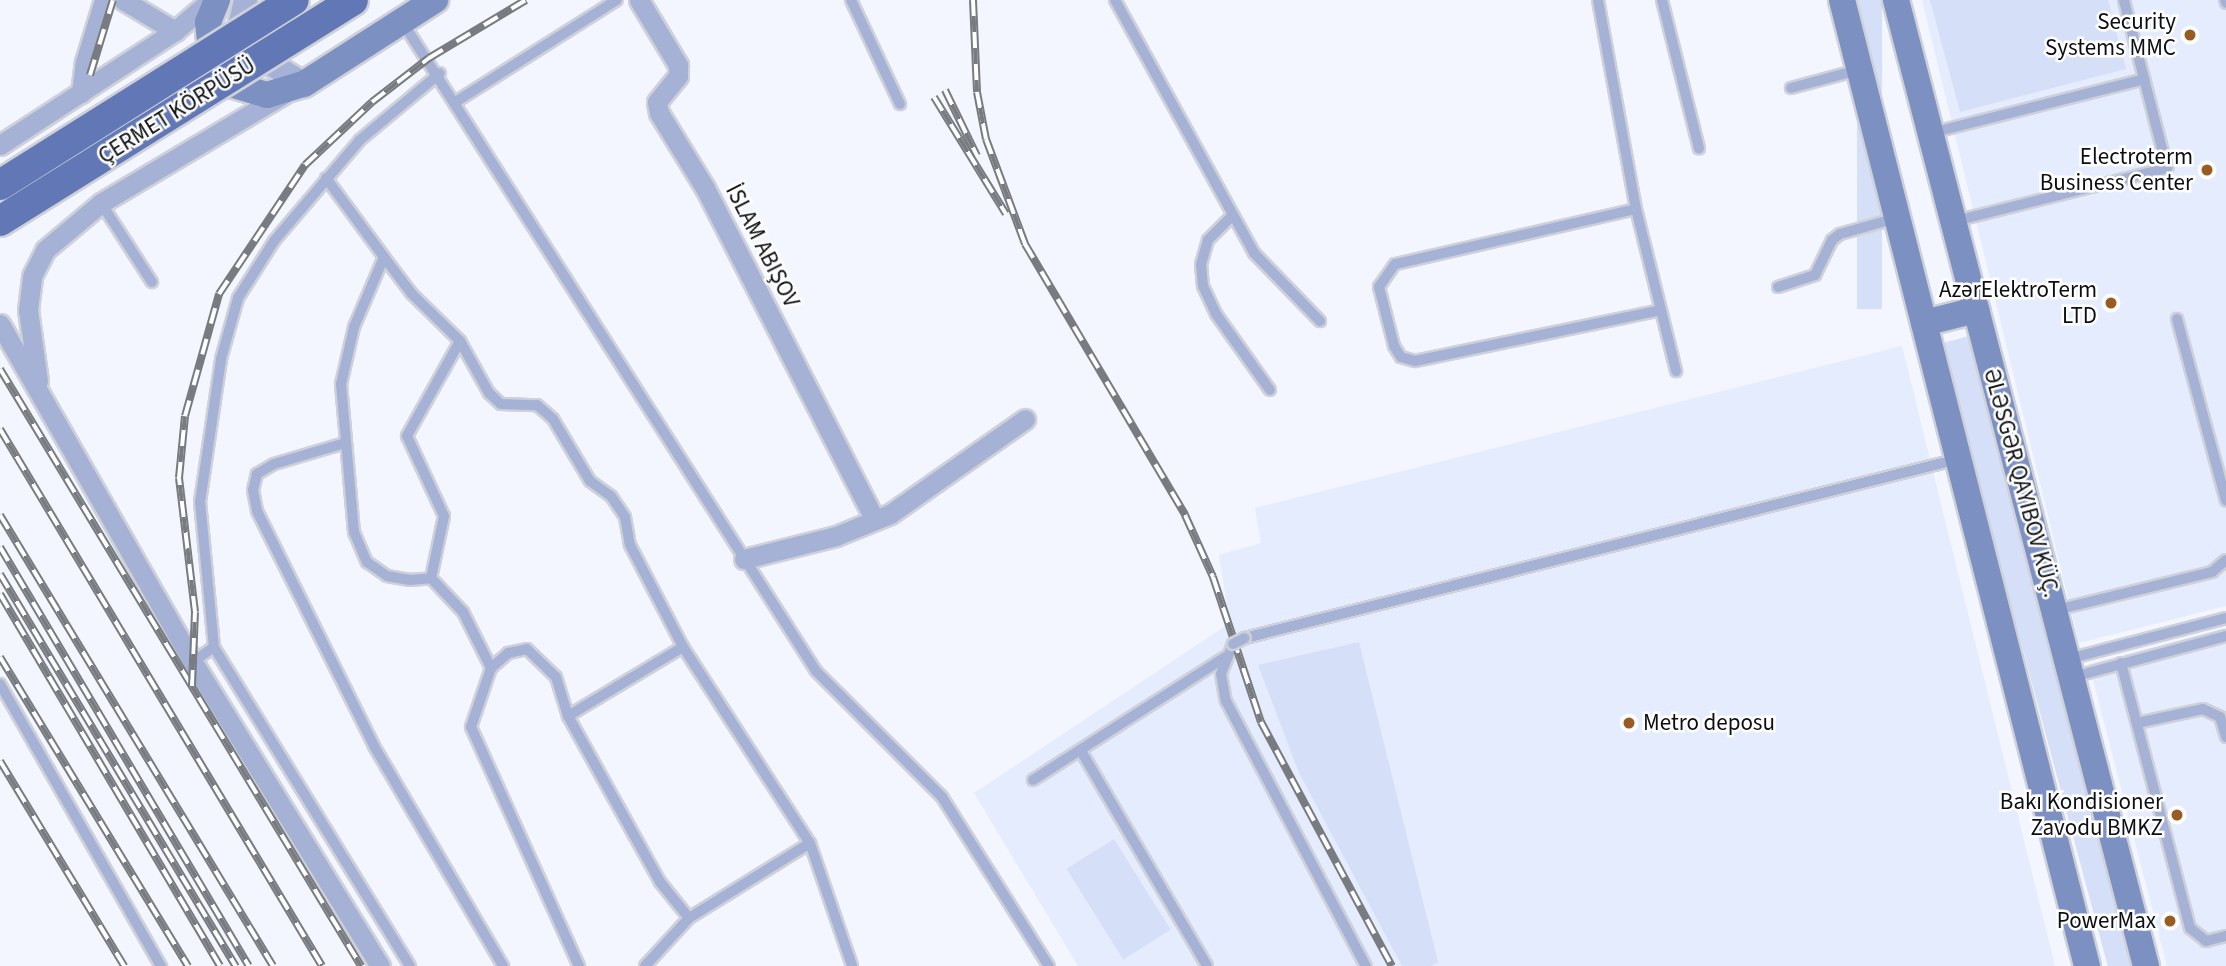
<!DOCTYPE html>
<meta charset="utf-8">
<style>
body{margin:0}
#map{position:relative;width:2226px;height:966px;overflow:hidden;background:#f3f6ff;font-family:"Source Sans 3",sans-serif}
div>[style]{position:absolute}
.built>*{inset:0;background:#e5ecfe}
.green>*{inset:0;background:#d6dff8;transform-origin:0 0}
.roads{filter:drop-shadow(2px 0 #ced1d9) drop-shadow(-2px 0 #ced1d9) drop-shadow(0 2px #ced1d9) drop-shadow(0 -2px #ced1d9)}
.service>*{height:10px;margin:-5px;padding:0 5px;transform-origin:5px;border-radius:5px;background:#a5b2d5}
.minor>*{height:19px;margin:-9.5px;padding:0 9.5px;transform-origin:9.5px;border-radius:9.5px;background:#a5b2d5}
.tertiary>*{height:23px;margin:-11.5px;padding:0 11.5px;transform-origin:11.5px;border-radius:11.5px;background:#a5b2d5}
.secondary>*{height:26px;margin:-13px;padding:0 13px;transform-origin:13px;border-radius:13px;background:#7d90c2}
.rail>*{height:8px;margin-top:-4px;transform-origin:0;background:repeating-linear-gradient(90deg,#fff 0 16px,#787b80 0 32px);box-sizing:border-box;border-block:2px solid #787b80}
.bridges{filter:drop-shadow(2px 0 #ced1d9) drop-shadow(-2px 0 #ced1d9) drop-shadow(0 2px #ced1d9) drop-shadow(0 -2px #ced1d9)}
.service-bridge>*{height:10px;margin:-5px;padding:0 5px;transform-origin:5px;border-radius:5px;background:#a5b2d5}
.primary-bridge>*{height:30px;margin:-15px;padding:0 15px;transform-origin:15px;border-radius:15px;background:#6277b5}
.dots>*{width:19px;height:19px;translate:-50% -50%;box-sizing:border-box;border:4px solid #fff;border-radius:50%}
span{translate:-50% -50%;white-space:nowrap;text-align:center;line-height:1.15;-webkit-text-stroke:5px #fff;paint-order:stroke}
.poi-label{font-size:23px;color:#0c0e11}
.right{translate:-100% -50%;text-align:right}
.left{translate:0 -50%;text-align:left}
.street-label{font-size:23px;color:#0c0e11}
</style>
<div id="map">
<div class="built">
<div style="clip-path:polygon(1922px 0,2226px 0,2226px 606px,2079px 643px)"></div>
<div style="clip-path:polygon(1902px 346px,2055px 966px,1078px 966px,974px 793px,1230px 623px,1219px 555px,1261px 543px,1255px 508px)"></div>
<div style="clip-path:polygon(2226px 628px,2226px 966px,2167px 966px,2089px 664px)"></div>
</div>
<div class="green">
<div style="left:1857px;top:0;width:25px;height:309px"></div>
<div style="clip-path:polygon(1930px 0,2108px 0,2126px 69px,1960px 112px)"></div>
<div style="left:1969px;top:336px;width:651px;height:29px;rotate:75deg"></div>
<div style="clip-path:polygon(1359px 642px,1438px 962px,1431px 966px,1402px 966px,1299px 773px,1258px 665px)"></div>
<div style="left:1114px;top:839px;width:107px;height:56px;rotate:58deg"></div>
</div>
<div class="roads">
<div class="service">
<div style="left:851px;top:0;width:115px;rotate:64.8deg"></div>
<div style="left:1115px;top:0;width:289px;rotate:61.2deg"></div>
<div style="left:1254px;top:253px;width:95px;rotate:45.9deg"></div>
<div style="left:1598px;top:0;width:212px;rotate:79.7deg"></div>
<div style="left:1636px;top:209px;width:167px;rotate:76.1deg"></div>
<div style="left:1662px;top:0;width:153px;rotate:76deg"></div>
<div style="left:2225px;top:0;width:3px;rotate:72deg"></div>
<div style="left:403px;top:23px;width:768px;rotate:57.49deg"></div>
<div style="left:816px;top:671px;width:178px;rotate:45deg"></div>
<div style="left:942px;top:797px;width:200px;rotate:57.7deg"></div>
<div style="left:1791px;top:88px;width:69px;rotate:-15deg"></div>
<div style="left:457px;top:101px;width:189px;rotate:-32.3deg"></div>
<div style="left:1931px;top:133px;width:220px;rotate:-14.2deg"></div>
<div style="left:326px;top:178px;width:98px;rotate:53.7deg"></div>
<div style="left:384px;top:257px;width:76px;rotate:113.2deg"></div>
<div style="left:354px;top:327px;width:58px;rotate:102.8deg"></div>
<div style="left:341px;top:384px;width:149px;rotate:85deg"></div>
<div style="left:354px;top:532px;width:33px;rotate:67deg"></div>
<div style="left:367px;top:562px;width:24px;rotate:35deg"></div>
<div style="left:387px;top:576px;width:23px;rotate:10deg"></div>
<div style="left:410px;top:580px;width:21px;rotate:-5deg"></div>
<div style="left:101px;top:203px;width:94px;rotate:57.2deg"></div>
<div style="left:1636px;top:209px;width:247px;rotate:167.1deg"></div>
<div style="left:1395px;top:264px;width:28px;rotate:125deg"></div>
<div style="left:1379px;top:287px;width:61px;rotate:75.7deg"></div>
<div style="left:1394px;top:346px;width:13px;rotate:58deg"></div>
<div style="left:1401px;top:357px;width:15px;rotate:16deg"></div>
<div style="left:1415px;top:361px;width:251px;rotate:-11.7deg"></div>
<div style="left:1232px;top:216px;width:34px;rotate:135deg"></div>
<div style="left:1208px;top:240px;width:25px;rotate:106deg"></div>
<div style="left:1201px;top:264px;width:22px;rotate:85deg"></div>
<div style="left:1203px;top:286px;width:31px;rotate:65deg"></div>
<div style="left:1216px;top:314px;width:93px;rotate:54.6deg"></div>
<div style="left:1955px;top:221px;width:219px;rotate:-14deg"></div>
<div style="left:2167px;top:168px;width:173px;rotate:-104.4deg"></div>
<div style="left:384px;top:257px;width:46px;rotate:52.9deg"></div>
<div style="left:412px;top:294px;width:67px;rotate:44.4deg"></div>
<div style="left:460px;top:341px;width:60px;rotate:60.9deg"></div>
<div style="left:489px;top:393px;width:16px;rotate:43deg"></div>
<div style="left:501px;top:404px;width:36px;rotate:2deg"></div>
<div style="left:537px;top:405px;width:21px;rotate:41deg"></div>
<div style="left:553px;top:419px;width:72px;rotate:59.2deg"></div>
<div style="left:590px;top:481px;width:26px;rotate:36deg"></div>
<div style="left:611px;top:496px;width:25px;rotate:56deg"></div>
<div style="left:625px;top:517px;width:28px;rotate:80deg"></div>
<div style="left:630px;top:545px;width:115px;rotate:62.5deg"></div>
<div style="left:683px;top:647px;width:234px;rotate:57.1deg"></div>
<div style="left:1778px;top:287px;width:39px;rotate:-18deg"></div>
<div style="left:1815px;top:275px;width:39px;rotate:-64deg"></div>
<div style="left:1832px;top:240px;width:10px;rotate:-37deg"></div>
<div style="left:1840px;top:234px;width:59px;rotate:-15.7deg"></div>
<div style="left:2177px;top:319px;width:188px;rotate:74.9deg"></div>
<div style="left:460px;top:341px;width:109px;rotate:119.2deg"></div>
<div style="left:407px;top:436px;width:88px;rotate:65.2deg"></div>
<div style="left:444px;top:516px;width:63px;rotate:101.8deg"></div>
<div style="left:431px;top:578px;width:47px;rotate:46.7deg"></div>
<div style="left:463px;top:612px;width:63px;rotate:63.4deg"></div>
<div style="left:491px;top:668px;width:62px;rotate:108.7deg"></div>
<div style="left:471px;top:727px;width:262px;rotate:65.7deg"></div>
<div style="left:345px;top:443px;width:74px;rotate:163.5deg"></div>
<div style="left:274px;top:464px;width:20px;rotate:150deg"></div>
<div style="left:257px;top:474px;width:16px;rotate:104deg"></div>
<div style="left:253px;top:490px;width:21px;rotate:79deg"></div>
<div style="left:257px;top:511px;width:263px;rotate:63.5deg"></div>
<div style="left:374px;top:746px;width:255px;rotate:59.6deg"></div>
<div style="left:2056px;top:610px;width:161px;rotate:-13.7deg"></div>
<div style="left:2212px;top:572px;width:18px;rotate:-41deg"></div>
<div style="left:1245px;top:638px;width:735px;rotate:-14.09deg"></div>
<div style="left:1233px;top:644px;width:32px;rotate:112deg"></div>
<div style="left:1221px;top:674px;width:27px;rotate:80deg"></div>
<div style="left:1226px;top:701px;width:300px;rotate:62.2deg"></div>
<div style="left:2068px;top:659px;width:163px;rotate:-14.5deg"></div>
<div style="left:193px;top:662px;width:26px;rotate:-36deg"></div>
<div style="left:2121px;top:663px;width:274px;rotate:75.4deg"></div>
<div style="left:2190px;top:928px;width:21px;rotate:39deg"></div>
<div style="left:2206px;top:941px;width:21px;rotate:-14deg"></div>
<div style="left:491px;top:668px;width:23px;rotate:-41deg"></div>
<div style="left:508px;top:653px;width:19px;rotate:-12deg"></div>
<div style="left:527px;top:649px;width:40px;rotate:44deg"></div>
<div style="left:556px;top:677px;width:41px;rotate:72.9deg"></div>
<div style="left:568px;top:716px;width:190px;rotate:61deg"></div>
<div style="left:660px;top:882px;width:46px;rotate:51.1deg"></div>
<div style="left:689px;top:918px;width:142px;rotate:-31.8deg"></div>
<div style="left:810px;top:843px;width:130px;rotate:71.1deg"></div>
<div style="left:2073px;top:677px;width:158px;rotate:-15deg"></div>
<div style="left:0;top:684px;width:325px;rotate:60.3deg"></div>
<div style="left:568px;top:716px;width:134px;rotate:-31deg"></div>
<div style="left:2137px;top:723px;width:67px;rotate:-12deg"></div>
<div style="left:2203px;top:709px;width:19px;rotate:25deg"></div>
<div style="left:2220px;top:717px;width:21px;rotate:73deg"></div>
<div style="left:1081px;top:751px;width:249px;rotate:59.6deg"></div>
<div style="left:1033px;top:780px;width:227px;rotate:-32.6deg"></div>
<div style="left:410px;top:966px;width:374px;rotate:-121.6deg"></div>
<div style="left:214px;top:647px;width:146px;rotate:-95.5deg"></div>
<div style="left:200px;top:502px;width:145px;rotate:-81.6deg"></div>
<div style="left:221px;top:359px;width:63px;rotate:-74.4deg"></div>
<div style="left:238px;top:298px;width:67px;rotate:-57.7deg"></div>
<div style="left:274px;top:241px;width:133px;rotate:-49.6deg"></div>
<div style="left:360px;top:140px;width:104px;rotate:-39.9deg"></div>
<div style="left:645px;top:966px;width:65px;rotate:-47.5deg"></div>
</div>
<div class="minor">
<div style="left:123px;top:0;width:61px;rotate:30.8deg"></div>
<div style="left:639px;top:0;width:76px;rotate:59deg"></div>
<div style="left:678px;top:65px;width:11px;rotate:90deg"></div>
<div style="left:678px;top:76px;width:33px;rotate:129deg"></div>
<div style="left:657px;top:102px;width:11px;rotate:80deg"></div>
<div style="left:659px;top:113px;width:88px;rotate:58.5deg"></div>
<div style="left:705px;top:188px;width:373px;rotate:62.9deg"></div>
<div style="left:81px;top:93px;width:31px;rotate:-83deg"></div>
<div style="left:85px;top:62px;width:65px;rotate:-73deg"></div>
<div style="left:0;top:145px;width:209px;rotate:-33.1deg"></div>
<div style="left:175px;top:31px;width:48px;rotate:-40.7deg"></div>
<div style="left:0;top:324px;width:389px;rotate:60.3deg"></div>
<div style="left:193px;top:662px;width:357px;rotate:58.4deg"></div>
<div style="left:38px;top:381px;width:72px;rotate:-98deg"></div>
<div style="left:28px;top:310px;width:34px;rotate:-83deg"></div>
<div style="left:32px;top:276px;width:29px;rotate:-63deg"></div>
<div style="left:45px;top:250px;width:73px;rotate:-40deg"></div>
<div style="left:101px;top:203px;width:213px;rotate:-30.8deg"></div>
<div style="left:744px;top:559px;width:95px;rotate:-14deg"></div>
<div style="left:836px;top:536px;width:58px;rotate:-22.2deg"></div>
<div style="left:890px;top:514px;width:165px;rotate:-35.1deg"></div>
</div>
<div class="tertiary">
<div style="left:245px;top:0;width:23px;rotate:103deg"></div>
<div style="left:240px;top:22px;width:31px;rotate:71deg"></div>
<div style="left:250px;top:51px;width:63px;rotate:31.4deg"></div>
</div>
<div class="secondary">
<div style="left:217px;top:0;width:24px;rotate:112deg"></div>
<div style="left:208px;top:22px;width:37px;rotate:84deg"></div>
<div style="left:212px;top:59px;width:34px;rotate:50deg"></div>
<div style="left:234px;top:85px;width:34px;rotate:17deg"></div>
<div style="left:267px;top:95px;width:39px;rotate:-17deg"></div>
<div style="left:304px;top:84px;width:156px;rotate:-32.7deg"></div>
<div style="left:1842px;top:0;width:997px;rotate:75.77deg"></div>
<div style="left:1896px;top:0;width:998px;rotate:75.49deg"></div>
<div style="left:1924px;top:323px;width:54px;rotate:-14deg"></div>
</div>
</div>
<div class="rail">
<div style="left:973px;top:0;width:92px;rotate:87.5deg"></div>
<div style="left:977px;top:92px;width:48px;rotate:79.2deg"></div>
<div style="left:986px;top:139px;width:112px;rotate:69.6deg"></div>
<div style="left:1025px;top:244px;width:315px;rotate:59.4deg"></div>
<div style="left:1185px;top:515px;width:68px;rotate:65.7deg"></div>
<div style="left:1213px;top:577px;width:153px;rotate:71.7deg"></div>
<div style="left:1261px;top:722px;width:277px;rotate:61.8deg"></div>
<div style="left:90px;top:75px;width:78px;rotate:-73deg"></div>
<div style="left:945px;top:90px;width:73px;rotate:64.1deg"></div>
<div style="left:934px;top:97px;width:137px;rotate:58.4deg"></div>
<div style="left:0;top:369px;width:698px;rotate:58.84deg"></div>
<div style="left:0;top:429px;width:626px;rotate:59.05deg"></div>
<div style="left:0;top:515px;width:527px;rotate:58.81deg"></div>
<div style="left:0;top:547px;width:487px;rotate:59.3deg"></div>
<div style="left:0;top:574px;width:458px;rotate:59deg"></div>
<div style="left:0;top:594px;width:432px;rotate:59.4deg"></div>
<div style="left:0;top:657px;width:362px;rotate:58.7deg"></div>
<div style="left:192px;top:686px;width:74px;rotate:-87.7deg"></div>
<div style="left:195px;top:612px;width:135px;rotate:-96.8deg"></div>
<div style="left:179px;top:478px;width:62px;rotate:-84.5deg"></div>
<div style="left:185px;top:416px;width:127px;rotate:-74.4deg"></div>
<div style="left:219px;top:294px;width:155px;rotate:-56.3deg"></div>
<div style="left:305px;top:165px;width:92px;rotate:-43.2deg"></div>
<div style="left:372px;top:102px;width:72px;rotate:-37.7deg"></div>
<div style="left:429px;top:58px;width:113px;rotate:-30.9deg"></div>
<div style="left:0;top:761px;width:240px;rotate:58.8deg"></div>
</div>
<div class="bridges">
<div class="service-bridge">
<div style="left:1233px;top:644px;width:13px;rotate:-27deg"></div>
</div>
<div class="primary-bridge">
<div style="left:0;top:185px;width:347px;rotate:-32.2deg"></div>
<div style="left:0;top:221px;width:416px;rotate:-32deg"></div>
</div>
</div>
<div class="dots">
<div style="left:2190px;top:35px;background:#995b21"></div>
<div style="left:2207px;top:170px;background:#995b21"></div>
<div style="left:2111px;top:303px;background:#995b21"></div>
<div style="left:1629px;top:723px;background:#995b21"></div>
<div style="left:2177px;top:815px;background:#995b21"></div>
<div style="left:2170px;top:921px;background:#995b21"></div>
</div>
<div class="poi-label">
<span class="right" style="left:2176px;top:35px">Security<br>Systems MMC</span>
<span class="right" style="left:2193px;top:170px">Electroterm<br>Business Center</span>
<span class="right" style="left:2097px;top:303px">AzərElektroTerm<br>LTD</span>
<span class="left" style="left:1643px;top:723px">Metro deposu</span>
<span class="right" style="left:2163px;top:815px">Bakı Kondisioner<br>Zavodu BMKZ</span>
<span class="right" style="left:2156px;top:921px">PowerMax</span>
</div>
<div class="street-label">
<span style="left:177px;top:111px;rotate:-32deg">ÇERMET KÖRPÜSÜ</span>
<span style="left:762px;top:246px;rotate:63deg">İSLAM ABIŞOV</span>
<span style="left:2021px;top:483px;rotate:75deg">ƏLƏSGƏR QAYIBOV KÜÇ.</span>
</div>
</div>
